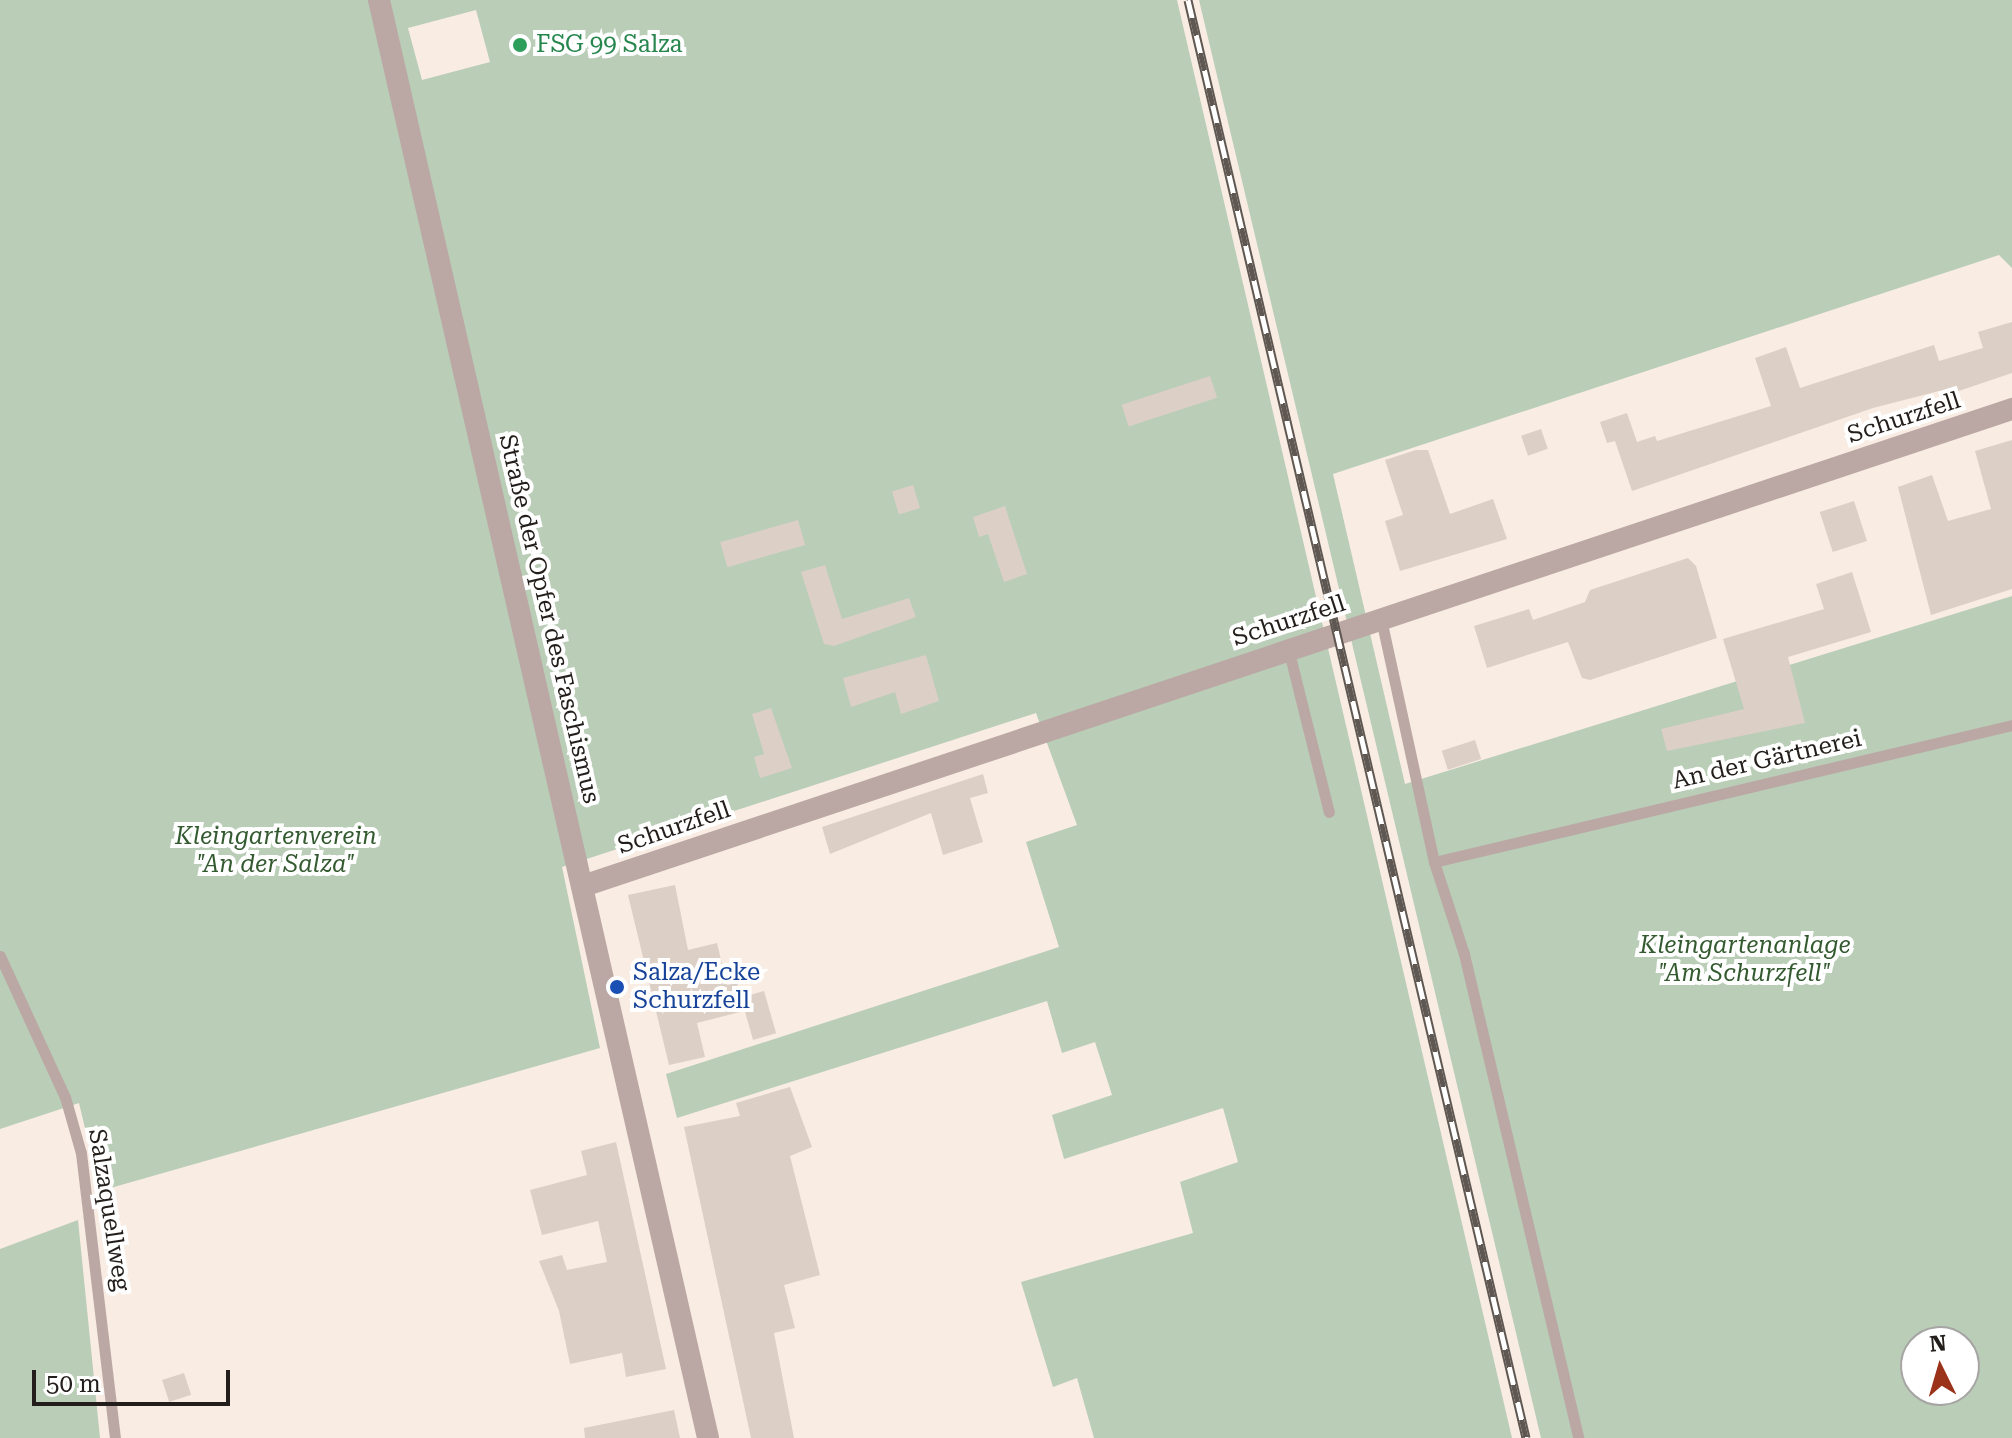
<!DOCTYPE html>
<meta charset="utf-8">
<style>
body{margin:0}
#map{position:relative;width:2012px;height:1438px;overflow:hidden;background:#f9ece3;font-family:"Roboto Serif",serif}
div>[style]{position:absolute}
.green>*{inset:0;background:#b9cdb7}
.building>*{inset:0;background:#dccfc6;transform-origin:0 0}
.lane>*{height:11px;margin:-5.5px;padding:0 5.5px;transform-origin:5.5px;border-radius:5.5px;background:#bba8a5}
.street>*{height:22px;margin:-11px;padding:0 11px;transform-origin:11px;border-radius:11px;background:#bba8a5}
.rail>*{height:9px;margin-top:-4.5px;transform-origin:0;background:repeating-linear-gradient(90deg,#fff 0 18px,#5e5752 0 36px);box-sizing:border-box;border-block:2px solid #5e5752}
.dots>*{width:22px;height:22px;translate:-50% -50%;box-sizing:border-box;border:4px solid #fff;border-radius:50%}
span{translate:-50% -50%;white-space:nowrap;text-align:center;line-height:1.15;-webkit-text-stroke:8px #fff;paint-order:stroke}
.leisure-label{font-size:24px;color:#27864d}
.left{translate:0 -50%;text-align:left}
.street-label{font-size:24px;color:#231e1b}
.park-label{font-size:24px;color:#345a30;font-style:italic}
.transit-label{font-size:24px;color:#164399}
.north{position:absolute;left:1900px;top:1326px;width:80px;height:80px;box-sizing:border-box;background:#fff;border:2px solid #a7a5a4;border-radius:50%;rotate:355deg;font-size:22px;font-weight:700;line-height:32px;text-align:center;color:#231e1b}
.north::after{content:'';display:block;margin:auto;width:28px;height:36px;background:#9b331b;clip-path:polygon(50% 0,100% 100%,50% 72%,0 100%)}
.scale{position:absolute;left:32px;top:1370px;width:198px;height:36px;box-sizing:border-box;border:4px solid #231e1b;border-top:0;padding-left:10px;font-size:24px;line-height:28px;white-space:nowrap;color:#231e1b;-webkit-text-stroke:6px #fff;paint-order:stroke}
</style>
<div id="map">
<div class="green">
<div style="clip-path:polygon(evenodd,0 0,1177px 0,1512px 1438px,1094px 1438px,1077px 1378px,1053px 1387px,1021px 1282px,1193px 1233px,1180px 1182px,1238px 1162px,1223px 1108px,1064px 1159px,1052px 1115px,1112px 1095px,1095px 1042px,1062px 1053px,1047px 1001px,677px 1118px,666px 1074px,1059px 947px,1026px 842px,1077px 825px,1036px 713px,562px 867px,600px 1048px,100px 1191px,79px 1103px,0 1129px,0 0,476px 10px,490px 62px,422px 80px,408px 28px,476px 10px)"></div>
<div style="clip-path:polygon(evenodd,1199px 0,2012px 0,2012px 268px,1999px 255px,1333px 474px,1405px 784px,2012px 596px,2012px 1438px,1541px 1438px,1199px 0,1916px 1342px,1964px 1342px,1964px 1390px,1916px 1390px,1916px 1342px)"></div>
<div style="clip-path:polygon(78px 1220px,100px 1438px,0 1438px,0 1249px)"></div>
</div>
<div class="building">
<div style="clip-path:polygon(2012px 322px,2012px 373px,1941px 397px,1939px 391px,1873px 408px,1632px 491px,1615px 441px,1607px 443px,1600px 422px,1627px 413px,1637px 442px,1655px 436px,1657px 441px,1771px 406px,1755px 358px,1786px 347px,1800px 388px,1934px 345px,1939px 361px,1983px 348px,1978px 332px)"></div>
<div style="left:1210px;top:376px;width:23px;height:93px;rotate:72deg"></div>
<div style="left:1541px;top:429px;width:21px;height:21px;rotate:71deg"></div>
<div style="clip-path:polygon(2012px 440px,2012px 589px,1931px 615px,1898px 487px,1932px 475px,1948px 521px,1991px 509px,1975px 451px)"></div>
<div style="clip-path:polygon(1416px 450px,1428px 450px,1450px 514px,1493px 499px,1507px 539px,1400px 571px,1385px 521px,1403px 515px,1385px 460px)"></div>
<div style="left:913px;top:485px;width:24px;height:22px;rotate:73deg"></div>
<div style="left:1854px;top:501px;width:42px;height:36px;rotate:72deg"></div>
<div style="clip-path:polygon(1005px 506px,1027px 574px,1004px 582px,988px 534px,979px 537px,973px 517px)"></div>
<div style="left:798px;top:520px;width:26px;height:81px;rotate:74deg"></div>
<div style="clip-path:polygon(1688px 558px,1696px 566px,1717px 638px,1590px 680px,1582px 678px,1568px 642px,1487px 668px,1474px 626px,1529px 609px,1533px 620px,1585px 602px,1590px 590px)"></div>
<div style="clip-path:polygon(825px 565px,842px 619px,909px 598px,916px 617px,834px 646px,824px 644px,801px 572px)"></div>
<div style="clip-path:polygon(1852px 572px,1871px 632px,1788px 657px,1805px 723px,1667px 751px,1661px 729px,1744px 709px,1723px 639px,1824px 609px,1816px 584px)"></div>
<div style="clip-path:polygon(926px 655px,939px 701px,901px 714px,895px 692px,851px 707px,843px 678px)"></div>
<div style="clip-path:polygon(771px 708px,792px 768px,760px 778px,754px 757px,764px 754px,752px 714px)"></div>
<div style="left:1475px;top:740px;width:20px;height:35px;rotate:72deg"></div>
<div style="clip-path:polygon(983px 774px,988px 793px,970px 798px,983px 842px,943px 855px,931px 813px,830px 854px,822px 827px)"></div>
<div style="clip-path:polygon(675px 885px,688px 950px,717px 943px,727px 985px,737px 983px,744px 1011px,697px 1023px,705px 1057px,669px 1065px,628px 895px)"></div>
<div style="left:764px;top:991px;width:44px;height:24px;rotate:74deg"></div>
<div style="clip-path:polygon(790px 1087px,812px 1147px,790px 1156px,820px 1275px,784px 1285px,795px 1328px,774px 1333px,794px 1438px,751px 1438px,684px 1127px,740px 1116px,736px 1103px)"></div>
<div style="clip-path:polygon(616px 1142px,666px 1369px,626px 1377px,622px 1353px,570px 1364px,559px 1311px,539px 1261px,562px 1255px,567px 1270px,607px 1262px,598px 1221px,542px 1235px,530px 1190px,587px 1175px,581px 1151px)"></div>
<div style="left:184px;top:1373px;width:23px;height:23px;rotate:72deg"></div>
<div style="clip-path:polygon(674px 1410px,680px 1438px,585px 1438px,584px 1428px)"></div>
</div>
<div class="lane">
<div style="left:1381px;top:619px;width:249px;rotate:77.7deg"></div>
<div style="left:1434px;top:862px;width:594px;rotate:-13.33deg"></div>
<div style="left:1288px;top:648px;width:169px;rotate:76deg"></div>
<div style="left:1434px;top:862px;width:97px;rotate:71.9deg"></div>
<div style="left:1464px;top:954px;width:497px;rotate:76.7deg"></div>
<div style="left:0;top:956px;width:155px;rotate:65.3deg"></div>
<div style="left:65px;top:1097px;width:58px;rotate:74.1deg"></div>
<div style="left:81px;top:1153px;width:287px;rotate:83.2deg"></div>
</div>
<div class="street">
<div style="left:379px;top:0;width:1475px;rotate:77.11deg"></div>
<div style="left:583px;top:886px;width:1507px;rotate:-18.46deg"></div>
</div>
<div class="rail">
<div style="left:1188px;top:0;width:1477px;rotate:76.77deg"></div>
</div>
<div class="dots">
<div style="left:520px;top:45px;background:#2e9e5b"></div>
<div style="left:617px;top:987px;background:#1a4fb4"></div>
</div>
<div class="leisure-label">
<span class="left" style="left:536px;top:45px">FSG 99 Salza</span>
</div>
<div class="street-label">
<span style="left:1904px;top:418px;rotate:-18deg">Schurzfell</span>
<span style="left:549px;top:619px;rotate:77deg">Straße der Opfer des Faschismus</span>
<span style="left:1289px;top:621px;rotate:-18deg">Schurzfell</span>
<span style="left:1767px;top:760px;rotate:-13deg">An der Gärtnerei</span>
<span style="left:674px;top:828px;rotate:-19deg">Schurzfell</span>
<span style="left:109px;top:1210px;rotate:81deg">Salzaquellweg</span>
</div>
<div class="park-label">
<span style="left:276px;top:851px">Kleingartenverein<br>"An der Salza"</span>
<span style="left:1745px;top:960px">Kleingartenanlage<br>"Am Schurzfell"</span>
</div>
<div class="transit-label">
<span class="left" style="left:633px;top:987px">Salza/Ecke<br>Schurzfell</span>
</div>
<div class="north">N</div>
<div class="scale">50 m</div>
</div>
